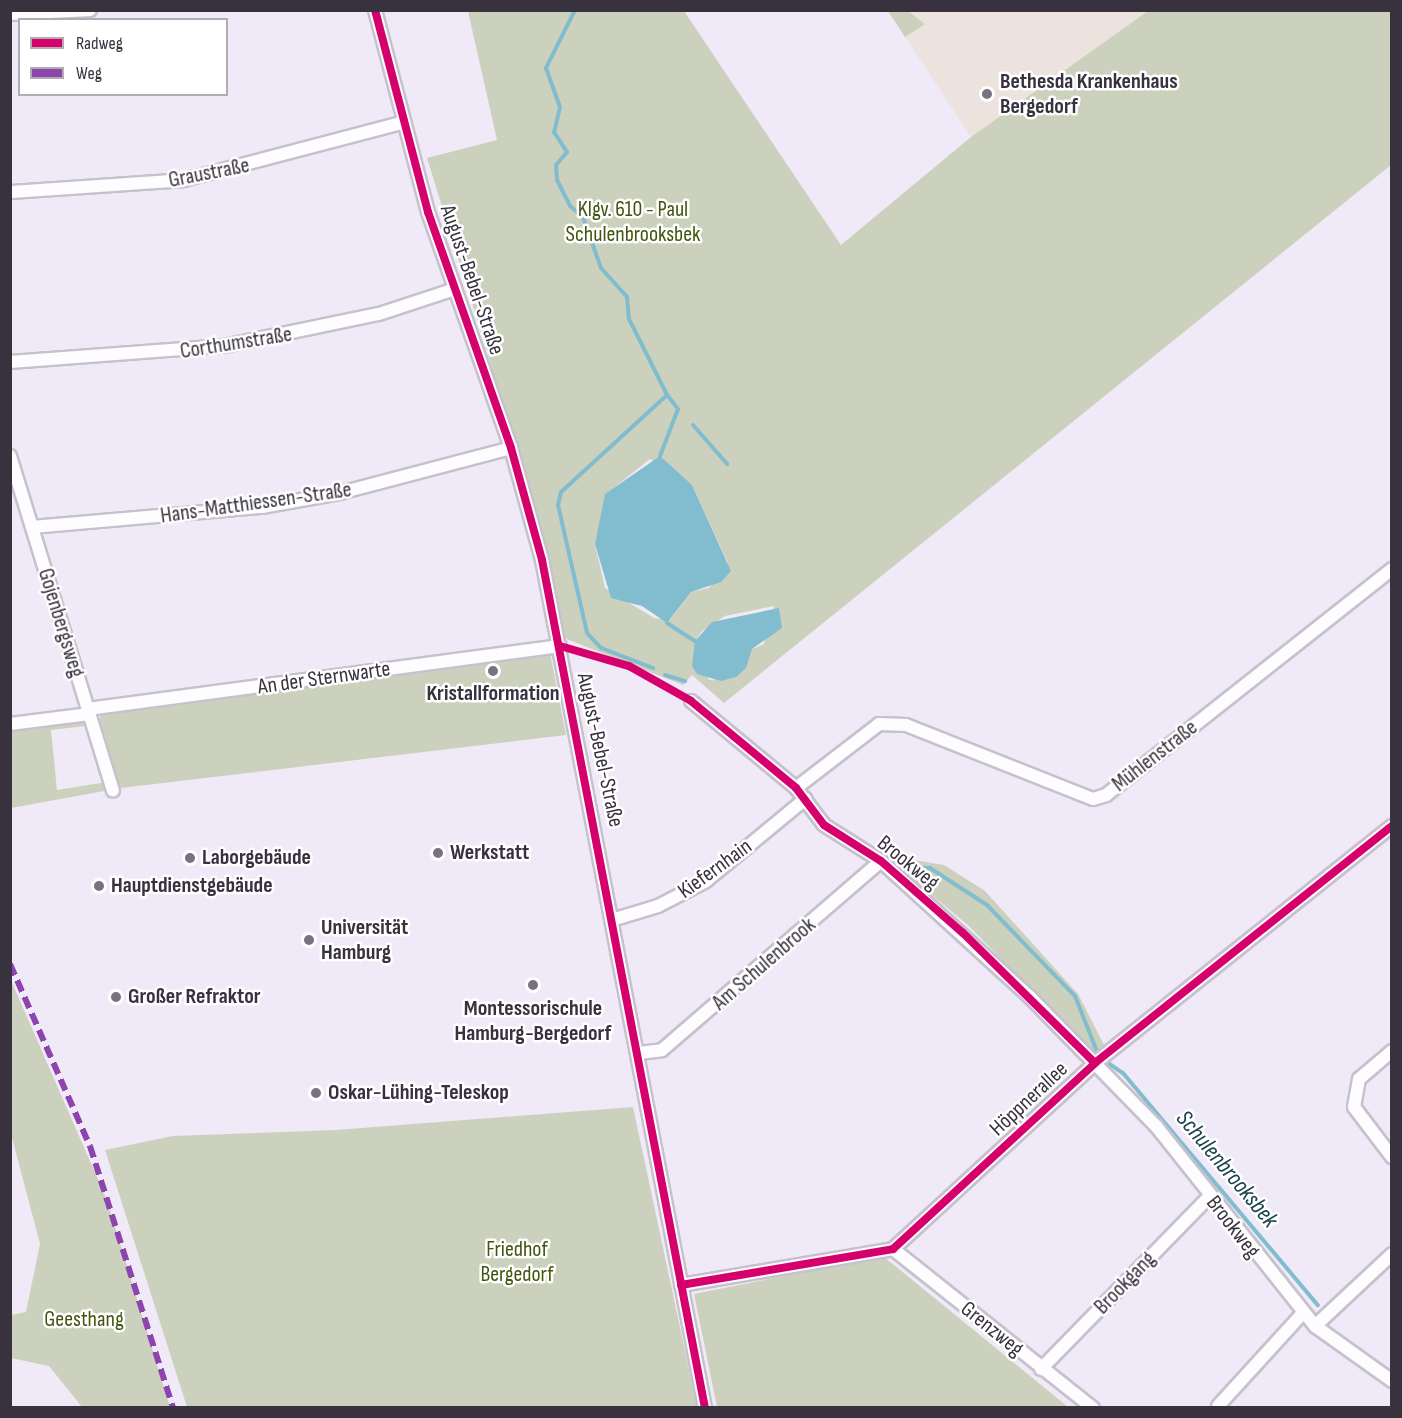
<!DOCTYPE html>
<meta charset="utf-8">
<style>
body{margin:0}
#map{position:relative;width:1402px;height:1418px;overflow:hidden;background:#f0e9f7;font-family:"Sofia Sans Condensed",sans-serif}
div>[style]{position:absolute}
.medical>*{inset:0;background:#ede3de}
.green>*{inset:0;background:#ccd1be}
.water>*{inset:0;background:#81bdce}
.stream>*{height:4px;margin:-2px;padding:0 2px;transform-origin:2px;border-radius:2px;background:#81bdce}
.roads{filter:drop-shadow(2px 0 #c7c1cd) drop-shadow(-2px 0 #c7c1cd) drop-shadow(0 2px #c7c1cd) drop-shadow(0 -2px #c7c1cd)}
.minor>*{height:12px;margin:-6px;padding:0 6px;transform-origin:6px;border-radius:6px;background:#fdfcfe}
.quiet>*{height:6px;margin-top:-3px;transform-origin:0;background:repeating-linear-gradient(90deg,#8e44ad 0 12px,transparent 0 18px)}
.cycleway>*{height:8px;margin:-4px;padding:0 4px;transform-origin:4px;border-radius:4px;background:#d6006c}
.dots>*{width:16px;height:16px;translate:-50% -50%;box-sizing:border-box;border:3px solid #fff;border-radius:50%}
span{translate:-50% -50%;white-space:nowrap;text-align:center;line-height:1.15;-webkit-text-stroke:5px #fff;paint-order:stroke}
.poi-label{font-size:22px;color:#38313e;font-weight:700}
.left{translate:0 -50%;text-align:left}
.street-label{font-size:22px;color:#38313e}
.park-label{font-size:22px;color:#43540d}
.water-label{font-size:24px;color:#1b444c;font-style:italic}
.frame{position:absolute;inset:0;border:12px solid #38313e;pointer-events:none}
.legend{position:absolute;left:18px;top:18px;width:210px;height:78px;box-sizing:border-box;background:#fff;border:2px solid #afadb2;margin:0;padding:8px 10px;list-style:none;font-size:18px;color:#38313e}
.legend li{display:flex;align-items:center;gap:12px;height:30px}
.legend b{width:30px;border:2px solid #afadb2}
</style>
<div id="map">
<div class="medical">
<div style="clip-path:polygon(888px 11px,1148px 11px,971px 137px)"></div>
</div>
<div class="green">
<div style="clip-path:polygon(evenodd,468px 11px,684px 11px,841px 245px,971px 137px,1148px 11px,1391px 11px,1391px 165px,724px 703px,692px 675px,683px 685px,559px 636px,529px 487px,427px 158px,497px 140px,468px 11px,650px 459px,692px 485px,728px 563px,709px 588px,691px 592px,670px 620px,654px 618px,605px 588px,595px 544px,606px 494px,650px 459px,468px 11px,774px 606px,764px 644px,752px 649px,736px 677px,709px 680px,695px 641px,702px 631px,725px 616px,774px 606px)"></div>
<div style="clip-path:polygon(888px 11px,908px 11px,925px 24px,905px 37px)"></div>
<div style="clip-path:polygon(550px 653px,566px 735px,121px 788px,97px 724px,101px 715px)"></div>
<div style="clip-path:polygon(80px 721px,85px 726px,51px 730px,57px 790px,107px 782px,110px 790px,11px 808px,11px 732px)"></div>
<div style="clip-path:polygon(884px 855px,944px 865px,985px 891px,1078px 994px,1104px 1045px,1094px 1055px,969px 926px)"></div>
<div style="clip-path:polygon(10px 978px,107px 1200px,170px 1407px,82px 1407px,49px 1366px,11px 1358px,11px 1315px,26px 1312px,40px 1244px,11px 1134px)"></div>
<div style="clip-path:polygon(633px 1107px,697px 1407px,187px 1407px,105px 1150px,173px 1136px,336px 1130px)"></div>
<div style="clip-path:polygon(883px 1256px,1068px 1407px,717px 1407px,694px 1294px)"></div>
</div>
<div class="water">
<div style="clip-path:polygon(660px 456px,692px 485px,731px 571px,721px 582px,691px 592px,667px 623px,642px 606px,611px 598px,595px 544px,605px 494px)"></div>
<div style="clip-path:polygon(779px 608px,782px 628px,752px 649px,746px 668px,736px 677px,721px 681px,697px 674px,692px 666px,695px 641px,712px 622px)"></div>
</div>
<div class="stream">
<div style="left:575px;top:10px;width:65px;rotate:116.6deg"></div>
<div style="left:546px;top:68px;width:41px;rotate:70.3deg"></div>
<div style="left:560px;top:107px;width:26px;rotate:103deg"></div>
<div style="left:554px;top:132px;width:24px;rotate:57deg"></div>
<div style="left:567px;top:152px;width:17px;rotate:130deg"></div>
<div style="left:556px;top:165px;width:15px;rotate:86deg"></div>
<div style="left:557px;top:180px;width:29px;rotate:63deg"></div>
<div style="left:570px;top:206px;width:17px;rotate:40deg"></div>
<div style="left:583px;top:217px;width:54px;rotate:70.6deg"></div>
<div style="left:601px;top:268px;width:39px;rotate:48deg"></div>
<div style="left:627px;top:297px;width:22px;rotate:85deg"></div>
<div style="left:629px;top:319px;width:85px;rotate:63.4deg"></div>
<div style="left:667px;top:395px;width:144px;rotate:137.5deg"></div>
<div style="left:561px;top:492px;width:13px;rotate:103deg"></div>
<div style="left:558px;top:505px;width:131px;rotate:77.2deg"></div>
<div style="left:587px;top:633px;width:21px;rotate:47deg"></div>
<div style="left:601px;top:648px;width:56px;rotate:21deg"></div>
<div style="left:693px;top:425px;width:52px;rotate:48.9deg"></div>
<div style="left:660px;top:456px;width:50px;rotate:-69deg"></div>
<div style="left:678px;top:409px;width:18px;rotate:-128deg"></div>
<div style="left:667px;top:623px;width:33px;rotate:33deg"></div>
<div style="left:665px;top:675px;width:21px;rotate:17deg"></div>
<div style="left:904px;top:868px;width:26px"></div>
<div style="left:930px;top:868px;width:68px;rotate:33deg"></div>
<div style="left:987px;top:905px;width:127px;rotate:46deg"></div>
<div style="left:1075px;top:996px;width:62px;rotate:68.4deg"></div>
<div style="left:1105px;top:1061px;width:22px;rotate:34deg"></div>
<div style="left:1123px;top:1073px;width:303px;rotate:50deg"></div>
</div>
<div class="roads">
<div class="minor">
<div style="left:375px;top:10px;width:209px;rotate:75.3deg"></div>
<div style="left:428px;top:212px;width:250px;rotate:70.6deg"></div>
<div style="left:511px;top:448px;width:116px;rotate:74.5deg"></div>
<div style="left:542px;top:560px;width:864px;rotate:79.12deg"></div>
<div style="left:10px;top:14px;width:80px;rotate:-2.9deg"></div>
<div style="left:10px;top:192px;width:174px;rotate:-3.9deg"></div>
<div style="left:184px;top:180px;width:225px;rotate:-14.7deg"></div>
<div style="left:10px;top:362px;width:215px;rotate:-4.3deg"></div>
<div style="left:224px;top:346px;width:158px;rotate:-11.7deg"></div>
<div style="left:379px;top:314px;width:80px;rotate:-18.2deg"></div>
<div style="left:10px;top:456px;width:350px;rotate:72.9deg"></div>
<div style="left:32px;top:527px;width:231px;rotate:-5deg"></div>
<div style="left:262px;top:507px;width:79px;rotate:-10.2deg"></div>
<div style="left:340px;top:493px;width:177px;rotate:-14.7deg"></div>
<div style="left:691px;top:701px;width:136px;rotate:39.6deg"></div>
<div style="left:796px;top:788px;width:46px;rotate:52.9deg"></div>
<div style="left:824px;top:825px;width:67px;rotate:32.3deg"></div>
<div style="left:881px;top:861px;width:200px;rotate:42.4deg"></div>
<div style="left:1029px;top:996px;width:182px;rotate:45.7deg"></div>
<div style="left:1156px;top:1126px;width:256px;rotate:51.5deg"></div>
<div style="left:1315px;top:1326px;width:95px;rotate:35.5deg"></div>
<div style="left:88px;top:709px;width:476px;rotate:-7.6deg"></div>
<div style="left:10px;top:724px;width:80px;rotate:-7.2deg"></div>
<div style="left:796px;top:788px;width:105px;rotate:-37.6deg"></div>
<div style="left:879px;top:724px;width:27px;rotate:2deg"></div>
<div style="left:906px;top:725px;width:201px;rotate:21.6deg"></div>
<div style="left:1093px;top:799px;width:14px;rotate:-17deg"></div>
<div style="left:1106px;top:795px;width:365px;rotate:-38.3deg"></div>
<div style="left:615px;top:919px;width:45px;rotate:-16.8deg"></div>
<div style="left:658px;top:906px;width:54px;rotate:-27.5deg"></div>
<div style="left:706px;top:881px;width:129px;rotate:-39.6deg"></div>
<div style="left:1392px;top:1051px;width:43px;rotate:139.7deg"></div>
<div style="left:1359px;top:1079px;width:28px;rotate:100deg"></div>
<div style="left:1354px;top:1107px;width:63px;rotate:52.8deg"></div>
<div style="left:639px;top:1053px;width:23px;rotate:-7deg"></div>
<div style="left:662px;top:1050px;width:289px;rotate:-40.8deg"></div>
<div style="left:893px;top:1249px;width:256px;rotate:38.5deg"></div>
<div style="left:681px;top:1285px;width:215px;rotate:-9.6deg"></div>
<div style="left:893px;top:1249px;width:275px;rotate:-42.6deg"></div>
<div style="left:1095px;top:1063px;width:380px;rotate:-38.6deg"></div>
<div style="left:1315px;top:1326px;width:105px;rotate:-43.1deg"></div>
<div style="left:1041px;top:1369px;width:240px;rotate:-45.7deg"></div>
<div style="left:1218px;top:1406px;width:126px;rotate:-47.6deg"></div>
</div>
</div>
<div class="quiet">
<div style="left:10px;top:964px;width:199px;rotate:66.3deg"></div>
<div style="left:90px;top:1146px;width:275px;rotate:72.4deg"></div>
</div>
<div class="cycleway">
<div style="left:375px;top:10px;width:209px;rotate:75.3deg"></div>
<div style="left:428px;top:212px;width:250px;rotate:70.6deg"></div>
<div style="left:511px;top:448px;width:116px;rotate:74.5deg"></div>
<div style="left:542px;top:560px;width:864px;rotate:79.12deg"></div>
<div style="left:560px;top:646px;width:72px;rotate:16.2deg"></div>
<div style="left:629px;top:666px;width:71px;rotate:29.4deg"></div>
<div style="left:691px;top:701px;width:136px;rotate:39.6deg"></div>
<div style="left:796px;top:788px;width:46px;rotate:52.9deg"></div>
<div style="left:824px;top:825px;width:67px;rotate:32.3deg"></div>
<div style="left:881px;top:861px;width:109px;rotate:41.3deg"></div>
<div style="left:963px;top:933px;width:185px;rotate:44.6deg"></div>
<div style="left:681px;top:1285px;width:215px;rotate:-9.6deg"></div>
<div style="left:893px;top:1249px;width:275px;rotate:-42.6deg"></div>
<div style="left:1095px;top:1063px;width:380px;rotate:-38.6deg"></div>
</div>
<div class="dots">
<div style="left:987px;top:94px;background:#78717f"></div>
<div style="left:493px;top:671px;background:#78717f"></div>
<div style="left:438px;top:853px;background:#78717f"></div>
<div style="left:190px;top:858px;background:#78717f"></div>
<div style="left:99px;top:886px;background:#78717f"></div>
<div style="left:309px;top:940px;background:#78717f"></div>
<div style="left:533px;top:985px;background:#78717f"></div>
<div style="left:116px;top:997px;background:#78717f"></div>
<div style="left:316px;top:1093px;background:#78717f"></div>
</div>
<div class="poi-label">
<span class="left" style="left:1000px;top:94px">Bethesda Krankenhaus<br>Bergedorf</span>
<span style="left:493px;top:694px">Kristallformation</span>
<span class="left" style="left:450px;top:853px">Werkstatt</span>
<span class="left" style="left:202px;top:858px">Laborgebäude</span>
<span class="left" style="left:111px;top:886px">Hauptdienstgebäude</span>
<span class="left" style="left:321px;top:940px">Universität<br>Hamburg</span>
<span class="left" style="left:128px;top:997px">Großer Refraktor</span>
<span style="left:533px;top:1021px">Montessorischule<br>Hamburg-Bergedorf</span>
<span class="left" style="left:328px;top:1093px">Oskar-Lühing-Teleskop</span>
</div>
<div class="street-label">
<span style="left:209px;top:173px;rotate:-11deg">Graustraße</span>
<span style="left:472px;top:280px;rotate:71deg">August-Bebel-Straße</span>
<span style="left:236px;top:343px;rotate:-9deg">Corthumstraße</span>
<span style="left:256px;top:503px;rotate:-8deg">Hans-Matthiessen-Straße</span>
<span style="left:61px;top:623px;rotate:73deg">Gojenbergsweg</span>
<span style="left:324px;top:678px;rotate:-8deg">An der Sternwarte</span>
<span style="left:600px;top:750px;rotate:78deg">August-Bebel-Straße</span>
<span style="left:1155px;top:756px;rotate:-38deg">Mühlenstraße</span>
<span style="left:908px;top:863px;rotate:39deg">Brookweg</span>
<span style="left:715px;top:869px;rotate:-36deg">Kiefernhain</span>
<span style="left:764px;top:964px;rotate:-41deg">Am Schulenbrook</span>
<span style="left:1029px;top:1099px;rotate:-43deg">Höppnerallee</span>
<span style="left:1233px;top:1227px;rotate:52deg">Brookweg</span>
<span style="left:1125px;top:1283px;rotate:-46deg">Brookgang</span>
<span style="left:992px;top:1329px;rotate:39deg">Grenzweg</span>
</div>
<div class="park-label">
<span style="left:633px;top:222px">Klgv. 610 - Paul<br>Schulenbrooksbek</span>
<span style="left:517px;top:1262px">Friedhof<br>Bergedorf</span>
<span style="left:84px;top:1320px">Geesthang</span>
</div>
<div class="water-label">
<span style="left:1227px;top:1169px;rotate:50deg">Schulenbrooksbek</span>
</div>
<div class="frame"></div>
<ul class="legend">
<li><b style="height:8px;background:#d6006c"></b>Radweg</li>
<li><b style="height:8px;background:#8e44ad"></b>Weg</li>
</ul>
</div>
